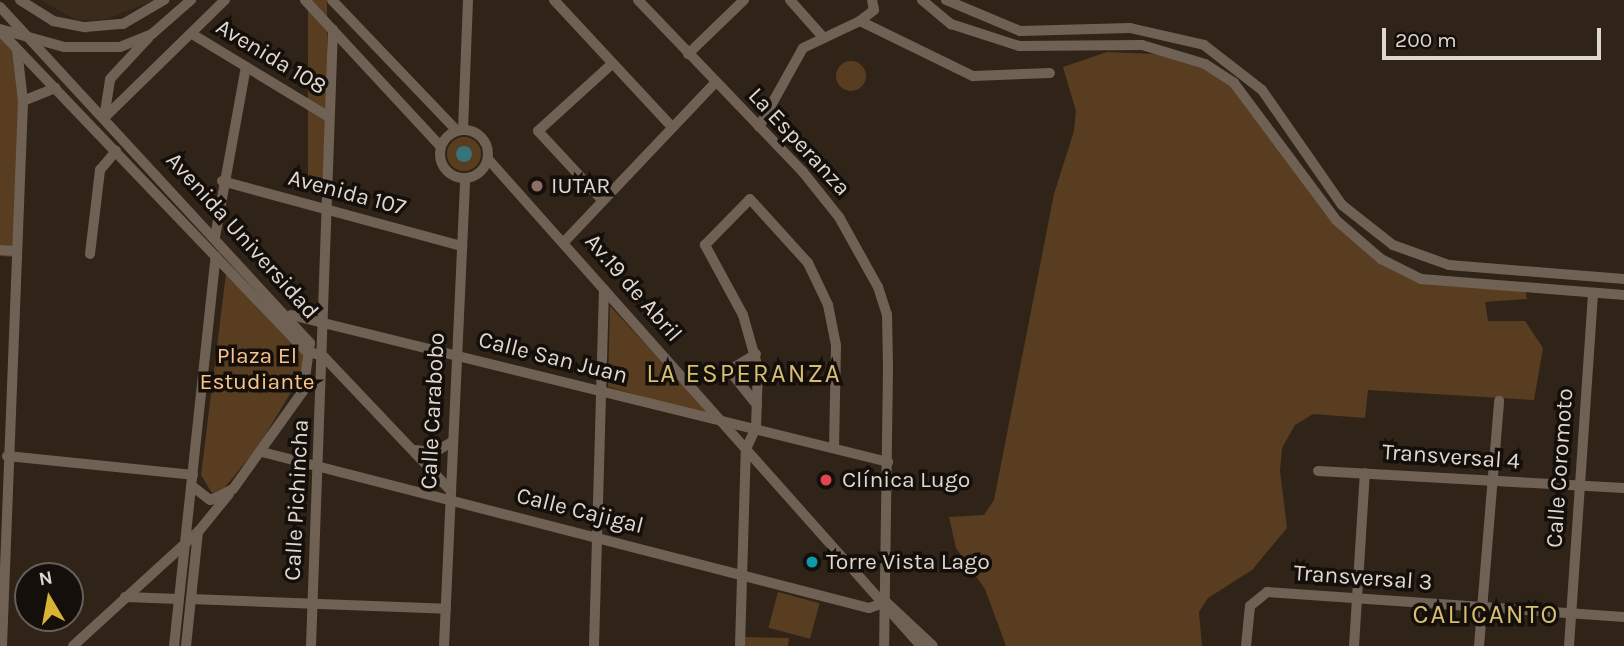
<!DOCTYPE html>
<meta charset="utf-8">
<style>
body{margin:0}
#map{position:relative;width:1624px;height:646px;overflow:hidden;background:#302419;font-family:Karla,sans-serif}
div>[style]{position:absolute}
.built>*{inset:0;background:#3b2b1b}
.green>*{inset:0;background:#593d20;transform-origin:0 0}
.round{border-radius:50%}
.water>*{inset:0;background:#34747a}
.minor>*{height:10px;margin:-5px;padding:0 5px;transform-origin:5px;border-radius:5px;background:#6f6255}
.minor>.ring{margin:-5px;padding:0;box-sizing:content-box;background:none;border:10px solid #6f6255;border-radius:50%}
.dots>*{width:19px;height:19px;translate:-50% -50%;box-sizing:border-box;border:4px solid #140f0a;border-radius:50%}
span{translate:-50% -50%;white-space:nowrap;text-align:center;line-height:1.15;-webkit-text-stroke:7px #140f0a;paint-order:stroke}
.street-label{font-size:23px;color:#dfd8d1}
.poi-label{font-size:23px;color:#dfd8d1}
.left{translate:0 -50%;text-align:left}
.park-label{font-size:23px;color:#fbc38c}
.quarter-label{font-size:26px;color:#d7be72;letter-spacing:2px}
.north{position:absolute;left:14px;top:562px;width:70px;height:70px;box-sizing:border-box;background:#140f0a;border:2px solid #655f5a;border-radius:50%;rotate:350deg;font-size:19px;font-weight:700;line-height:28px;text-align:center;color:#dfd8d1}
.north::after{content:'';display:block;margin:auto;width:24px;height:32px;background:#d9b334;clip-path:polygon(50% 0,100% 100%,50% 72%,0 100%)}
.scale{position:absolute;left:1382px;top:28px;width:219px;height:32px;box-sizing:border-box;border:4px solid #dfd8d1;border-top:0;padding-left:9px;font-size:21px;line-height:24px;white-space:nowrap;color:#dfd8d1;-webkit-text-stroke:5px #140f0a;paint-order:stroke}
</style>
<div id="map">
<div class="built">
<div style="clip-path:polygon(40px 0,155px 0,103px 20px,77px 20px)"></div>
</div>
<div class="green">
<div style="left:308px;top:0;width:19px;height:190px"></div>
<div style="clip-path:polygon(0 34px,21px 55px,13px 257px,0 256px)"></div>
<div style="clip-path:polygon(1107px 52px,1176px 55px,1234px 83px,1320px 203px,1380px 259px,1421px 279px,1525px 288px,1527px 299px,1485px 302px,1488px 321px,1525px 321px,1543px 348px,1534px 400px,1368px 390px,1365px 418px,1313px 414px,1295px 425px,1282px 448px,1280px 471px,1287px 528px,1252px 570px,1208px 598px,1199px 612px,1202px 646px,1006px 646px,985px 589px,956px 548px,949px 517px,984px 515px,994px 500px,1054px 194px,1074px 131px,1076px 111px,1063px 67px)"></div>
<div class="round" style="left:836px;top:61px;width:30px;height:30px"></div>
<div class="round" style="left:447px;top:137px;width:34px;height:34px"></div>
<div style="clip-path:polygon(226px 274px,305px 355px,305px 369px,258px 447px,225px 487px,212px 493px,201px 475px)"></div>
<div style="clip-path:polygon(610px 306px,713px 416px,608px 387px)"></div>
<div style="left:778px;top:592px;width:43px;height:37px;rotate:15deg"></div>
<div style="clip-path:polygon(745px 637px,789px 638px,788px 646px,744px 646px)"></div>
</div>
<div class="water">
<div class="round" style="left:456px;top:146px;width:16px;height:16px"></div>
</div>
<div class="minor">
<div style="left:20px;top:0;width:39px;rotate:32deg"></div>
<div style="left:53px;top:21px;width:33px;rotate:11deg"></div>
<div style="left:85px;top:27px;width:38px;rotate:-5deg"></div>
<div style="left:123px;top:24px;width:48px;rotate:-30.3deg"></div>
<div style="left:305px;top:0;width:200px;rotate:47.2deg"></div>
<div style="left:332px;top:0;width:181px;rotate:46.3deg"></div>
<div style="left:554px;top:0;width:172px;rotate:47.1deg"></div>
<div style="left:638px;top:0;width:238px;rotate:46.2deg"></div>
<div style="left:803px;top:172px;width:58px;rotate:51.3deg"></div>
<div style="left:839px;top:217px;width:80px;rotate:60.9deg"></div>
<div style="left:878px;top:287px;width:28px;rotate:72deg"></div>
<div style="left:887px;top:314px;width:54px;rotate:88.9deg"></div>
<div style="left:888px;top:368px;width:278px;rotate:90.8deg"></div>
<div style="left:790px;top:0;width:48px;rotate:48.4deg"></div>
<div style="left:922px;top:0;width:38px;rotate:40deg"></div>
<div style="left:951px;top:24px;width:71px;rotate:17.9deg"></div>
<div style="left:1019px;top:46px;width:123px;rotate:-0.5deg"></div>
<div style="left:1142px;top:45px;width:66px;rotate:16.8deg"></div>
<div style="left:1205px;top:64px;width:35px;rotate:33deg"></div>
<div style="left:1234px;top:83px;width:171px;rotate:53.3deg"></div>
<div style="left:1336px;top:220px;width:60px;rotate:40.9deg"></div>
<div style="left:1381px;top:259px;width:45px;rotate:26.6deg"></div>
<div style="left:1421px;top:279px;width:204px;rotate:4.5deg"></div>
<div style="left:946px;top:0;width:80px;rotate:22.7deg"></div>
<div style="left:1020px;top:31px;width:110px;rotate:-1.6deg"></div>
<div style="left:1130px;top:28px;width:76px;rotate:12.9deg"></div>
<div style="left:1204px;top:45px;width:73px;rotate:37.8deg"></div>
<div style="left:1262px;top:90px;width:140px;rotate:55.2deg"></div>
<div style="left:1342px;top:205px;width:65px;rotate:38.1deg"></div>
<div style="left:1393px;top:245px;width:59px;rotate:19.7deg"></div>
<div style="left:1449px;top:265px;width:176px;rotate:4.6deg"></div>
<div style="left:0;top:7px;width:457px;rotate:47.3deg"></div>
<div style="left:310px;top:343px;width:49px;rotate:98.3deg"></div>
<div style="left:303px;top:391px;width:120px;rotate:125.5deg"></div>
<div style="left:233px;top:489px;width:25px;rotate:154deg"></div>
<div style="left:210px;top:500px;width:23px;rotate:-142deg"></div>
<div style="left:860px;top:21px;width:18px;rotate:-38deg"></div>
<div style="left:874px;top:10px;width:10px;rotate:-101deg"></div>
<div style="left:0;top:29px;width:66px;rotate:15.7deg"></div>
<div style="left:64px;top:47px;width:56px"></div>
<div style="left:120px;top:47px;width:35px;rotate:-22deg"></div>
<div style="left:152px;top:34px;width:52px;rotate:-41.1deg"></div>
<div style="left:0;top:31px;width:441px;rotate:46.3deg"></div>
<div style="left:305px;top:350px;width:20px;rotate:20deg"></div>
<div style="left:324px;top:357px;width:185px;rotate:46.5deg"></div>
<div style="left:192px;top:34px;width:160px;rotate:31.2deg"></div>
<div style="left:688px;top:54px;width:78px;rotate:-44deg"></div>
<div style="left:23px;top:101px;width:35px;rotate:-22deg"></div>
<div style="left:104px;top:118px;width:169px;rotate:-44.3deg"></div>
<div style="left:104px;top:118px;width:39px;rotate:-81deg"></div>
<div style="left:110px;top:79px;width:57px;rotate:-47.1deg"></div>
<div style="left:759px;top:127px;width:90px;rotate:-60.9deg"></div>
<div style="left:803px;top:48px;width:63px;rotate:-25.3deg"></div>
<div style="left:860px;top:21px;width:126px;rotate:26deg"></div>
<div style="left:973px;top:76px;width:77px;rotate:-2.2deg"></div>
<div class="ring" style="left:440px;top:130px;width:38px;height:38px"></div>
<div style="left:463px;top:130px;width:130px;rotate:-87.8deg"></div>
<div style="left:488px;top:159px;width:652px;rotate:48.36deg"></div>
<div style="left:222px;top:181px;width:249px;rotate:15.2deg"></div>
<div style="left:602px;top:200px;width:94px;rotate:-132.8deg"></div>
<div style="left:538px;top:131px;width:100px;rotate:-42.2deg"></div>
<div style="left:215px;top:237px;width:173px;rotate:-79.7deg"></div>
<div style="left:564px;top:242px;width:219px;rotate:-46.5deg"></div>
<div style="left:0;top:250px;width:15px;rotate:4deg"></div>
<div style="left:90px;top:254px;width:85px;rotate:-83.2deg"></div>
<div style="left:100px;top:170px;width:25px;rotate:-50deg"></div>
<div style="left:291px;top:315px;width:615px;rotate:13.83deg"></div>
<div style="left:756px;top:354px;width:31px;rotate:149deg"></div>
<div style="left:729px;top:370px;width:45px;rotate:51.3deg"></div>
<div style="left:414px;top:450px;width:21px;rotate:5deg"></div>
<div style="left:435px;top:452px;width:21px;rotate:-31deg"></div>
<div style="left:262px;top:452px;width:627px;rotate:14.41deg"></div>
<div style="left:869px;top:608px;width:18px;rotate:-19deg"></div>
<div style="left:7px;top:456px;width:187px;rotate:5.8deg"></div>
<div style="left:1318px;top:471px;width:306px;rotate:3.2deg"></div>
<div style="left:125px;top:597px;width:54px;rotate:2.1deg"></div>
<div style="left:191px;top:599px;width:255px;rotate:2.2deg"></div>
<div style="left:886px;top:602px;width:64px;rotate:43.1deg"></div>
<div style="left:2px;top:646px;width:545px;rotate:-87.79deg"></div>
<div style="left:23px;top:101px;width:52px;rotate:-96.6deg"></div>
<div style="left:73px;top:646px;width:169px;rotate:-42.4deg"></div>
<div style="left:198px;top:532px;width:49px;rotate:-50.8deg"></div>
<div style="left:174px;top:646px;width:392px;rotate:-83.9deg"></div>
<div style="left:186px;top:646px;width:115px;rotate:-84deg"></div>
<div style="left:311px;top:646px;width:617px;rotate:-87.96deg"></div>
<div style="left:444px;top:646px;width:467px;rotate:-87.4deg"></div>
<div style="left:594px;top:646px;width:357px;rotate:-88.4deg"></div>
<div style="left:740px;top:646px;width:197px;rotate:-88.3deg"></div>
<div style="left:746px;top:449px;width:23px;rotate:-65deg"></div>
<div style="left:756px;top:428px;width:60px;rotate:-88.1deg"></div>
<div style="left:758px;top:368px;width:55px;rotate:-105.8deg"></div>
<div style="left:743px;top:315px;width:80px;rotate:-118.5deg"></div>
<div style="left:705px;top:245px;width:64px;rotate:-45.6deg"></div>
<div style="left:750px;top:199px;width:86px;rotate:47.8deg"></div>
<div style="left:808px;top:263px;width:47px;rotate:64.5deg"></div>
<div style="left:828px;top:305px;width:41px;rotate:78.7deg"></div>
<div style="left:836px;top:345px;width:101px;rotate:91.1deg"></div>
<div style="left:1246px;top:646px;width:40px;rotate:-84.3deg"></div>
<div style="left:1250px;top:606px;width:22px;rotate:-39deg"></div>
<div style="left:1267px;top:592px;width:358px;rotate:4deg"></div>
<div style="left:1354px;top:646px;width:173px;rotate:-86.4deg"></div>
<div style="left:1479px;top:646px;width:246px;rotate:-85.3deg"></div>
<div style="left:1569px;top:646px;width:354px;rotate:-86.1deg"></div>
</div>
<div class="dots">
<div style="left:537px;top:186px;background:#8d6e63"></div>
<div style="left:826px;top:480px;background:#e0444e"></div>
<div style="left:812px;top:562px;background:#0f9aa8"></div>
</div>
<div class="street-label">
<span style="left:271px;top:57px;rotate:31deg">Avenida 108</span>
<span style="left:799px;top:142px;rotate:47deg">La Esperanza</span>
<span style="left:347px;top:193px;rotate:15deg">Avenida 107</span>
<span style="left:242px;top:236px;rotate:48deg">Avenida Universidad</span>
<span style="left:633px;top:288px;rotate:49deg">Av.19 de Abril</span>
<span style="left:553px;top:358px;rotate:14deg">Calle San Juan</span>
<span style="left:433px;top:411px;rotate:-87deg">Calle Carabobo</span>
<span style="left:1451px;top:457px;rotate:4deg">Transversal 4</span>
<span style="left:1560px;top:468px;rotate:-86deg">Calle Coromoto</span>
<span style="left:297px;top:500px;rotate:-87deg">Calle Pichincha</span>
<span style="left:580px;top:511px;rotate:14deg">Calle Cajigal</span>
<span style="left:1363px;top:578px;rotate:4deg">Transversal 3</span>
</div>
<div class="poi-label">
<span class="left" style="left:551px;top:186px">IUTAR</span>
<span class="left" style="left:842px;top:480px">Clínica Lugo</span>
<span class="left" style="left:826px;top:562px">Torre Vista Lago</span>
</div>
<div class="park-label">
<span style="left:257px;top:369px">Plaza El<br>Estudiante</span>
</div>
<div class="quarter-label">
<span style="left:744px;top:374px">LA ESPERANZA</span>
<span style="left:1486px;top:615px">CALICANTO</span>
</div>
<div class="north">N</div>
<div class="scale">200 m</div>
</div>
